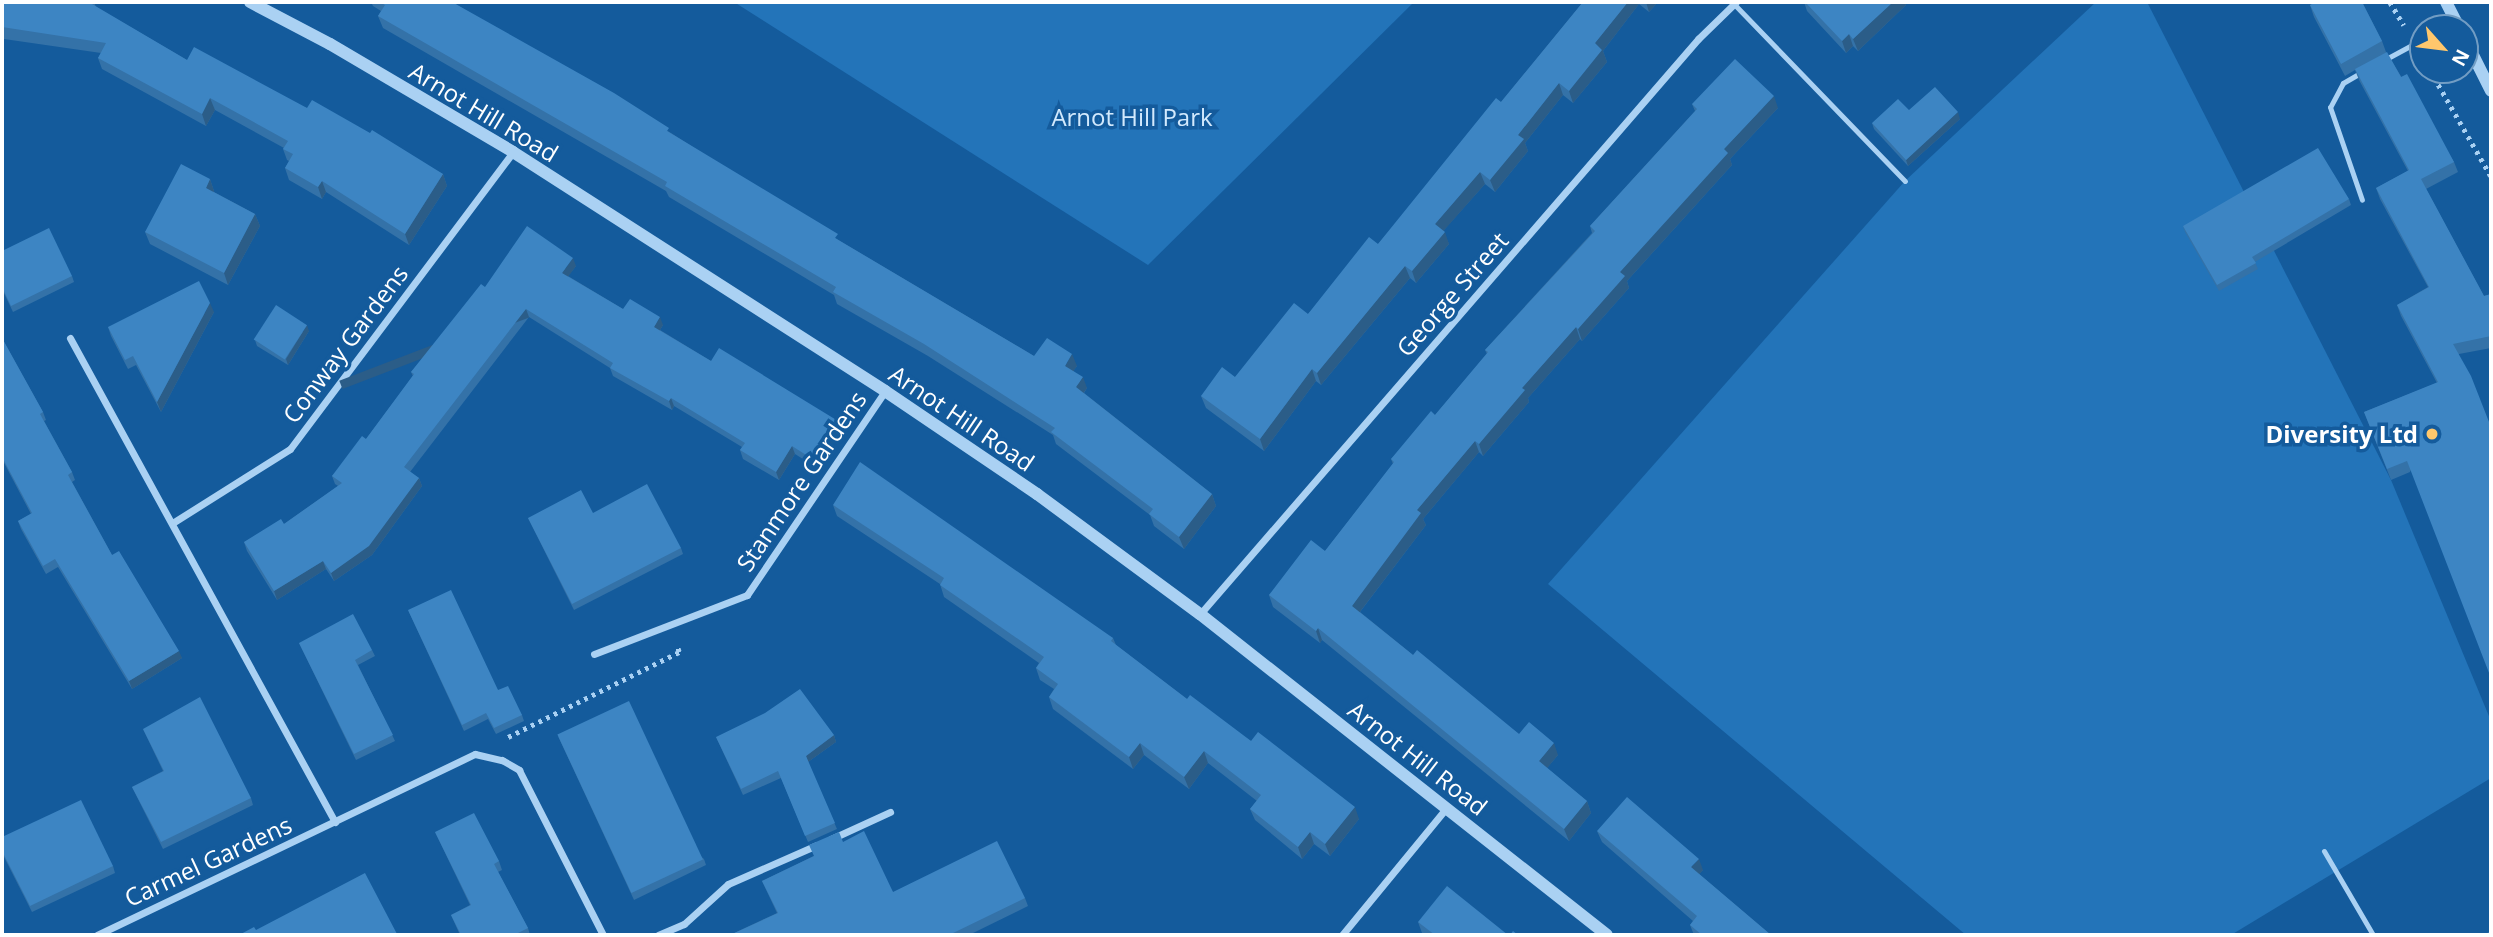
<!DOCTYPE html>
<style>
body{margin:0}
#map{position:relative;width:2493px;height:937px;overflow:hidden;background:#145b9c;font-family:"Open Sans",sans-serif}
div>[style]{position:absolute}
.green>*{inset:0;background:#2374b9}
.path>*{height:4.5px;margin-top:-2.25px;transform-origin:0;background:repeating-linear-gradient(90deg,#aad1f3 0 3.5px,transparent 0 8.5px)}
.service>*{height:5px;margin:-2.5px;padding:0 2.5px;transform-origin:2.5px;border-radius:2.5px;background:#aad1f3}
.minor>*{height:7px;margin:-3.5px;padding:0 3.5px;transform-origin:3.5px;border-radius:3.5px;background:#aad1f3}
.tertiary>*{height:12px;margin:-6px;padding:0 6px;transform-origin:6px;border-radius:6px;background:#aad1f3}
.wall>*{inset:0;background:#3472a8}
.shaded-wall>*{inset:0;background:#2b5d88;transform-origin:0 0}
.building>*{inset:0;background:#3d85c3;transform-origin:0 0}
.dots>*{width:19px;height:19px;translate:-50% -50%;box-sizing:border-box;border:4px solid #145b9c;border-radius:50%}
span{translate:-50% -50%;white-space:nowrap;text-align:center;line-height:1.15;-webkit-text-stroke:7px #145b9c;paint-order:stroke}
.street-label{font-size:24px;color:#fff}
.park-label{font-size:24px;color:#d2e9fd}
.poi-label{font-size:24px;color:#fff;font-weight:700}
.right{translate:-100% -50%;text-align:right}
.frame{position:absolute;inset:0;border:4px solid #fff;pointer-events:none}
.north{position:absolute;left:2409px;top:14px;width:70px;height:70px;box-sizing:border-box;background:#145b9c;border:2px solid #729dc4;border-radius:50%;rotate:118deg;font-size:19px;font-weight:700;line-height:28px;text-align:center;color:#fff}
.north::after{content:'';display:block;margin:auto;width:24px;height:32px;background:#ffc76c;clip-path:polygon(50% 0,100% 100%,50% 72%,0 100%)}
</style>
<div id="map">
<div class="green">
<div style="clip-path:polygon(734px 2px,1414px 2px,1148px 265px)"></div>
<div style="clip-path:polygon(2096px 2px,2147px 2px,2391px 480px,2491px 721px,2491px 778px,2231px 935px,1966px 935px,1548px 584px,1905px 181px)"></div>
</div>
<div class="path">
<div style="left:2390px;top:2px;width:27px;rotate:59deg"></div>
<div style="left:2430px;top:70px;width:122px;rotate:60.1deg"></div>
<div style="left:508px;top:737px;width:191px;rotate:-26.4deg"></div>
<div style="left:679px;top:652px;width:6px;rotate:-108deg"></div>
</div>
<div class="service">
<div style="left:1734px;top:4px;width:246px;rotate:46deg"></div>
<div style="left:2446px;top:28px;width:12px;rotate:-24deg"></div>
<div style="left:2386px;top:59px;width:42px;rotate:-28.4deg"></div>
<div style="left:2362px;top:72px;width:22px;rotate:150deg"></div>
<div style="left:2343px;top:83px;width:27px;rotate:118deg"></div>
<div style="left:2330px;top:107px;width:98px;rotate:71deg"></div>
<div style="left:2324px;top:851px;width:97px;rotate:59.7deg"></div>
</div>
<div class="minor">
<div style="left:70px;top:338px;width:552px;rotate:61.3deg"></div>
<div style="left:174px;top:522px;width:137px;rotate:-32.2deg"></div>
<div style="left:290px;top:449px;width:371px;rotate:-53.1deg"></div>
<div style="left:1200px;top:614px;width:761px;rotate:-49.1deg"></div>
<div style="left:1698px;top:39px;width:53px;rotate:-44.2deg"></div>
<div style="left:594px;top:654px;width:164px;rotate:-21.1deg"></div>
<div style="left:747px;top:595px;width:246px;rotate:-55.9deg"></div>
<div style="left:831px;top:839px;width:65px;rotate:-24.6deg"></div>
<div style="left:97px;top:935px;width:419px;rotate:-25.6deg"></div>
<div style="left:475px;top:754px;width:28px;rotate:13deg"></div>
<div style="left:502px;top:760px;width:20px;rotate:30deg"></div>
<div style="left:519px;top:770px;width:185px;rotate:63deg"></div>
<div style="left:658px;top:935px;width:28px;rotate:-23deg"></div>
<div style="left:684px;top:924px;width:59px;rotate:-42.3deg"></div>
<div style="left:728px;top:884px;width:97px;rotate:-23.7deg"></div>
<div style="left:1342px;top:935px;width:166px;rotate:-50.6deg"></div>
</div>
<div class="tertiary">
<div style="left:250px;top:2px;width:90px;rotate:27.7deg"></div>
<div style="left:330px;top:44px;width:212px;rotate:30.5deg"></div>
<div style="left:513px;top:152px;width:442px;rotate:32.7deg"></div>
<div style="left:885px;top:391px;width:184px;rotate:34.1deg"></div>
<div style="left:1037px;top:494px;width:202px;rotate:36.4deg"></div>
<div style="left:1200px;top:614px;width:518px;rotate:38.26deg"></div>
<div style="left:2446px;top:2px;width:29px;rotate:63deg"></div>
<div style="left:2465px;top:39px;width:58px;rotate:63.4deg"></div>
</div>
<div class="wall">
<div style="clip-path:polygon(2px 2px,94px 2px,96px 7px,187px 60px,307px 108px,443px 174px,447px 186px,409px 245px,326px 192px,322px 199px,289px 180px,285px 168px,289px 161px,287px 160px,283px 149px,284px 148px,215px 110px,206px 126px,102px 69px,98px 58px,101px 53px,4px 39px,2px 32px)"></div>
<div style="clip-path:polygon(371px 2px,452px 2px,671px 133px,840px 241px,1034px 356px,1077px 366px,1073px 371px,1087px 388px,1084px 393px,1212px 494px,1216px 506px,1184px 549px,1154px 526px,1150px 515px,1056px 444px,1053px 435px,928px 356px,837px 304px,834px 295px,669px 197px,666px 191px,383px 28px,378px 16px,381px 11px,373px 6px)"></div>
<div style="clip-path:polygon(1583px 2px,1658px 2px,1649px 12px,1639px 4px,1603px 51px,1607px 62px,1573px 103px,1563px 95px,1525px 143px,1528px 151px,1495px 192px,1485px 184px,1443px 231px,1449px 244px,1416px 283px,1410px 278px,1321px 385px,1316px 381px,1264px 451px,1206px 408px,1201px 396px,1235px 377px,1308px 314px,1378px 244px,1501px 102px)"></div>
<div style="clip-path:polygon(1804px 2px,1905px 2px,1906px 5px,1858px 51px,1853px 46px,1846px 53px,1807px 11px)"></div>
<div style="clip-path:polygon(2311px 2px,2362px 2px,2382px 41px,2386px 52px,2454px 162px,2458px 172px,2426px 189px,2484px 296px,2491px 294px,2491px 348px,2459px 354px,2410px 472px,2391px 480px,2364px 412px,2437px 383px,2401px 316px,2397px 305px,2428px 287px,2380px 199px,2376px 188px,2408px 171px,2359px 80px,2355px 70px,2345px 76px,2314px 17px,2310px 5px,2312px 4px)"></div>
<div style="clip-path:polygon(1692px 104px,1778px 108px,1730px 159px,1732px 165px,1627px 281px,1629px 288px,1582px 341px,1580px 339px,1528px 398px,1529px 402px,1483px 456px,1479px 452px,1423px 519px,1426px 525px,1360px 612px,1413px 655px,1519px 734px,1558px 755px,1547px 768px,1587px 801px,1591px 813px,1569px 841px,1322px 640px,1320px 643px,1273px 607px,1269px 595px,1325px 551px,1393px 464px,1391px 459px,1435px 415px,1487px 354px,1485px 350px,1592px 233px,1590px 226px,1695px 111px)"></div>
<div style="clip-path:polygon(1960px 119px,1908px 166px,1874px 129px,1872px 123px)"></div>
<div style="clip-path:polygon(210px 179px,214px 191px,214px 192px,255px 214px,260px 226px,228px 285px,150px 244px,145px 232px)"></div>
<div style="clip-path:polygon(2349px 199px,2351px 205px,2255px 262px,2258px 269px,2219px 291px,2185px 232px,2183px 226px)"></div>
<div style="clip-path:polygon(2px 251px,72px 276px,74px 282px,13px 312px,2px 289px)"></div>
<div style="clip-path:polygon(576px 266px,568px 276px,623px 309px,663px 325px,660px 330px,711px 361px,841px 429px,817px 468px,795px 454px,779px 480px,743px 459px,740px 450px,742px 447px,674px 406px,672px 410px,613px 376px,610px 368px,529px 317px,410px 472px,419px 478px,422px 486px,372px 555px,334px 581px,326px 569px,277px 600px,247px 551px,244px 542px,284px 524px,338px 486px,335px 484px,332px 476px,366px 439px,413px 376px,411px 372px,485px 287px)"></div>
<div style="clip-path:polygon(214px 312px,161px 412px,136px 365px,128px 369px,111px 336px,108px 327px)"></div>
<div style="clip-path:polygon(309px 331px,288px 365px,257px 346px,255px 340px)"></div>
<div style="clip-path:polygon(2px 338px,43px 412px,46px 420px,44px 421px,72px 472px,75px 480px,72px 482px,112px 555px,182px 658px,132px 689px,58px 567px,46px 574px,21px 529px,18px 521px,31px 514px,2px 459px)"></div>
<div style="clip-path:polygon(833px 505px,1113px 638px,1116px 645px,1187px 699px,1251px 741px,1359px 819px,1330px 856px,1314px 844px,1302px 859px,1255px 820px,1250px 809px,1257px 801px,1208px 763px,1189px 789px,1144px 755px,1133px 769px,1053px 709px,1049px 697px,1054px 689px,1040px 680px,1036px 668px,1039px 663px,944px 597px,940px 584px,837px 516px)"></div>
<div style="clip-path:polygon(593px 513px,681px 548px,683px 554px,574px 610px,528px 518px)"></div>
<div style="clip-path:polygon(408px 610px,498px 690px,522px 715px,524px 721px,496px 734px,488px 719px,464px 731px)"></div>
<div style="clip-path:polygon(299px 643px,372px 650px,375px 656px,358px 665px,395px 741px,356px 760px)"></div>
<div style="clip-path:polygon(143px 729px,251px 798px,253px 805px,163px 849px,132px 787px,163px 771px)"></div>
<div style="clip-path:polygon(834px 735px,836px 742px,808px 762px,837px 829px,808px 842px,781px 778px,743px 795px,716px 737px)"></div>
<div style="clip-path:polygon(558px 736px,704px 859px,706px 865px,634px 900px)"></div>
<div style="clip-path:polygon(1597px 831px,1703px 870px,1699px 874px,1771px 935px,1694px 935px,1690px 925px,1693px 921px,1602px 842px)"></div>
<div style="clip-path:polygon(435px 832px,499px 861px,502px 870px,498px 872px,528px 928px,530px 935px,460px 935px,451px 915px,470px 905px)"></div>
<div style="clip-path:polygon(2px 837px,113px 866px,115px 873px,32px 912px,2px 853px)"></div>
<div style="clip-path:polygon(843px 842px,893px 892px,1025px 898px,1028px 906px,969px 935px,730px 935px,777px 913px,762px 881px)"></div>
<div style="clip-path:polygon(1418px 922px,1508px 935px,1424px 935px,1422px 933px)"></div>
</div>
<div class="shaded-wall">
<div style="clip-path:polygon(1628px 2px,1638px 2px,1639px 4px,1603px 51px,1607px 62px,1573px 103px,1569px 91px,1595px 43px)"></div>
<div style="clip-path:polygon(1646px 2px,1658px 2px,1649px 12px)"></div>
<div style="clip-path:polygon(1893px 2px,1905px 2px,1906px 5px,1858px 51px,1853px 39px)"></div>
<div style="clip-path:polygon(1849px 34px,1853px 46px,1846px 53px,1842px 41px)"></div>
<div style="clip-path:polygon(1559px 83px,1563px 95px,1525px 143px,1528px 151px,1495px 192px,1490px 180px,1518px 135px)"></div>
<div style="clip-path:polygon(1774px 96px,1778px 108px,1730px 159px,1732px 165px,1627px 281px,1629px 288px,1582px 341px,1578px 329px,1620px 272px,1724px 149px)"></div>
<div style="clip-path:polygon(210px 98px,215px 110px,206px 126px,202px 114px)"></div>
<div style="clip-path:polygon(1958px 112px,1960px 119px,1908px 166px,1906px 160px)"></div>
<div style="clip-path:polygon(1480px 172px,1485px 184px,1439px 236px,1435px 224px)"></div>
<div style="clip-path:polygon(443px 174px,447px 186px,409px 245px,405px 234px)"></div>
<div style="clip-path:polygon(210px 179px,214px 191px,210px 199px,206px 188px)"></div>
<div style="clip-path:polygon(322px 181px,326px 192px,322px 199px,318px 187px)"></div>
<div style="clip-path:polygon(255px 214px,260px 226px,228px 285px,224px 273px)"></div>
<div style="clip-path:polygon(1445px 232px,1449px 244px,1416px 283px,1412px 271px)"></div>
<div style="clip-path:polygon(573px 258px,576px 266px,565px 281px,562px 273px)"></div>
<div style="clip-path:polygon(1405px 266px,1410px 278px,1321px 385px,1317px 373px)"></div>
<div style="clip-path:polygon(210px 303px,214px 312px,161px 412px,157px 402px)"></div>
<div style="left:526px;top:309px;width:9px;height:200px;rotate:69deg"></div>
<div style="clip-path:polygon(660px 317px,663px 325px,657px 335px,654px 327px)"></div>
<div style="clip-path:polygon(307px 325px,309px 331px,288px 365px,286px 359px)"></div>
<div style="clip-path:polygon(1576px 327px,1580px 339px,1528px 398px,1529px 402px,1483px 456px,1479px 444px,1522px 388px)"></div>
<div style="clip-path:polygon(1072px 354px,1077px 366px,1069px 377px,1065px 366px)"></div>
<div style="clip-path:polygon(1312px 369px,1316px 381px,1264px 451px,1260px 439px)"></div>
<div style="clip-path:polygon(1083px 377px,1087px 388px,1080px 398px,1076px 387px)"></div>
<div style="clip-path:polygon(671px 398px,674px 406px,672px 410px,669px 401px)"></div>
<div style="clip-path:polygon(838px 421px,841px 429px,817px 468px,814px 460px)"></div>
<div style="clip-path:polygon(1475px 441px,1479px 452px,1423px 519px,1426px 525px,1356px 617px,1352px 606px,1417px 510px)"></div>
<div style="clip-path:polygon(792px 446px,795px 454px,779px 480px,776px 472px)"></div>
<div style="clip-path:polygon(419px 478px,422px 486px,372px 555px,334px 581px,331px 573px)"></div>
<div style="clip-path:polygon(1212px 494px,1216px 506px,1184px 549px,1179px 537px)"></div>
<div style="clip-path:polygon(323px 561px,326px 569px,277px 600px,274px 591px)"></div>
<div style="clip-path:polygon(1318px 628px,1322px 640px,1320px 643px,1316px 631px)"></div>
<div style="clip-path:polygon(179px 651px,182px 658px,132px 689px,129px 681px)"></div>
<div style="clip-path:polygon(834px 735px,836px 742px,808px 762px,806px 756px)"></div>
<div style="clip-path:polygon(1140px 743px,1144px 755px,1133px 769px,1129px 757px)"></div>
<div style="clip-path:polygon(1554px 743px,1558px 755px,1543px 773px,1539px 761px)"></div>
<div style="clip-path:polygon(1204px 751px,1208px 763px,1189px 789px,1184px 777px)"></div>
<div style="clip-path:polygon(1587px 801px,1591px 813px,1569px 841px,1564px 829px)"></div>
<div style="clip-path:polygon(1355px 807px,1359px 819px,1330px 856px,1325px 844px)"></div>
<div style="clip-path:polygon(1310px 832px,1314px 844px,1302px 859px,1298px 847px)"></div>
<div style="clip-path:polygon(1699px 859px,1703px 870px,1695px 879px,1691px 867px)"></div>
</div>
<div class="building">
<div style="clip-path:polygon(2px 2px,92px 2px,92px 4px,187px 60px,194px 47px,307px 108px,312px 100px,370px 133px,372px 130px,443px 174px,405px 234px,322px 181px,318px 187px,285px 168px,293px 154px,283px 149px,288px 141px,210px 98px,202px 114px,98px 58px,106px 43px,2px 27px)"></div>
<div style="clip-path:polygon(380px 2px,452px 2px,614px 93px,669px 128px,667px 131px,838px 234px,835px 238px,1034px 356px,1047px 338px,1072px 354px,1065px 366px,1083px 377px,1076px 387px,1212px 494px,1179px 537px,1149px 514px,1153px 509px,1051px 432px,1055px 428px,924px 344px,833px 292px,836px 287px,665px 186px,667px 182px,378px 16px,385px 5px)"></div>
<div style="clip-path:polygon(1583px 2px,1628px 2px,1595px 43px,1602px 50px,1569px 91px,1559px 83px,1518px 135px,1524px 139px,1490px 180px,1480px 172px,1435px 224px,1445px 232px,1412px 271px,1405px 266px,1317px 373px,1312px 369px,1260px 439px,1201px 396px,1222px 367px,1235px 377px,1294px 303px,1308px 314px,1369px 237px,1378px 244px,1496px 98px,1501px 102px)"></div>
<div style="clip-path:polygon(1805px 2px,1893px 2px,1853px 39px,1849px 34px,1842px 41px)"></div>
<div style="clip-path:polygon(2313px 2px,2362px 2px,2382px 41px,2341px 64px,2310px 5px,2314px 3px)"></div>
<div style="clip-path:polygon(2387px 52px,2401px 77px,2407px 74px,2454px 162px,2421px 179px,2484px 296px,2491px 294px,2491px 336px,2453px 344px,2471px 376px,2491px 427px,2491px 678px,2407px 461px,2387px 469px,2364px 412px,2438px 382px,2397px 305px,2429px 287px,2376px 188px,2409px 170px,2355px 69px)"></div>
<div style="clip-path:polygon(1735px 59px,1774px 96px,1724px 149px,1728px 153px,1620px 272px,1625px 276px,1578px 329px,1576px 327px,1522px 388px,1525px 390px,1479px 444px,1475px 441px,1417px 510px,1421px 513px,1352px 606px,1413px 655px,1417px 650px,1519px 734px,1529px 722px,1554px 743px,1539px 761px,1587px 801px,1564px 829px,1318px 628px,1316px 631px,1269px 595px,1311px 540px,1325px 551px,1394px 462px,1391px 459px,1431px 411px,1435px 415px,1488px 352px,1485px 350px,1595px 231px,1590px 226px,1697px 109px,1692px 104px)"></div>
<div style="clip-path:polygon(1935px 87px,1958px 112px,1906px 160px,1872px 123px,1898px 99px,1909px 110px)"></div>
<div style="clip-path:polygon(2318px 148px,2349px 199px,2252px 257px,2256px 263px,2217px 285px,2183px 226px)"></div>
<div style="clip-path:polygon(181px 164px,210px 179px,206px 188px,255px 214px,224px 273px,145px 232px)"></div>
<div style="clip-path:polygon(527px 226px,573px 258px,562px 273px,623px 309px,630px 299px,660px 317px,654px 327px,711px 361px,719px 348px,838px 421px,814px 460px,792px 446px,776px 472px,740px 450px,745px 443px,671px 398px,669px 401px,610px 368px,613px 363px,526px 309px,404px 467px,419px 478px,369px 546px,331px 573px,323px 561px,274px 591px,244px 542px,281px 519px,284px 524px,342px 483px,332px 476px,362px 436px,366px 439px,414px 374px,411px 372px,481px 284px,485px 287px)"></div>
<div style="clip-path:polygon(49px 228px,72px 276px,11px 306px,2px 287px,2px 251px)"></div>
<div style="clip-path:polygon(199px 281px,210px 303px,157px 402px,133px 356px,125px 360px,108px 327px)"></div>
<div style="left:276px;top:305px;width:37px;height:41px;rotate:33deg"></div>
<div style="clip-path:polygon(2px 338px,43px 412px,40px 414px,72px 472px,68px 475px,112px 555px,119px 551px,179px 651px,129px 681px,55px 559px,43px 566px,18px 521px,32px 513px,2px 457px)"></div>
<div style="clip-path:polygon(860px 462px,1113px 638px,1111px 641px,1187px 699px,1190px 695px,1251px 741px,1258px 732px,1355px 807px,1325px 844px,1310px 832px,1298px 847px,1250px 809px,1261px 795px,1204px 751px,1184px 777px,1140px 743px,1129px 757px,1049px 697px,1058px 684px,1036px 668px,1044px 657px,940px 585px,944px 578px,833px 505px)"></div>
<div style="clip-path:polygon(647px 484px,681px 548px,572px 604px,528px 518px,581px 490px,593px 513px)"></div>
<div style="clip-path:polygon(451px 590px,498px 690px,508px 686px,522px 715px,494px 728px,486px 713px,462px 725px,408px 610px)"></div>
<div style="clip-path:polygon(353px 614px,372px 650px,355px 660px,393px 735px,354px 754px,299px 643px)"></div>
<div style="clip-path:polygon(800px 689px,834px 735px,806px 756px,835px 823px,805px 836px,778px 771px,741px 789px,716px 737px,765px 713px)"></div>
<div style="clip-path:polygon(200px 697px,251px 798px,161px 842px,132px 787px,164px 771px,143px 729px)"></div>
<div style="left:629px;top:701px;width:175px;height:79px;rotate:65deg"></div>
<div style="clip-path:polygon(1627px 797px,1699px 859px,1691px 867px,1771px 935px,1702px 935px,1690px 925px,1697px 916px,1597px 831px)"></div>
<div style="clip-path:polygon(81px 800px,113px 866px,30px 906px,2px 851px,2px 837px)"></div>
<div style="clip-path:polygon(474px 813px,499px 861px,494px 864px,528px 928px,514px 935px,461px 935px,451px 915px,471px 905px,435px 832px)"></div>
<div style="clip-path:polygon(864px 831px,893px 892px,997px 841px,1025px 898px,949px 935px,730px 935px,778px 913px,762px 881px,814px 856px,809px 845px,839px 832px,843px 842px)"></div>
<div style="clip-path:polygon(365px 873px,397px 934px,394px 935px,239px 935px,254px 927px,256px 930px)"></div>
<div style="clip-path:polygon(1447px 886px,1508px 935px,1435px 935px,1418px 922px)"></div>
<div style="clip-path:polygon(1513px 931px,1518px 935px,1510px 935px)"></div>
<div style="clip-path:polygon(2491px 931px,2491px 935px,2484px 935px)"></div>
</div>
<div class="dots">
<div style="left:2432px;top:434px;background:#ffc76c"></div>
</div>
<div class="street-label">
<span style="left:484px;top:112px;rotate:31deg">Arnot Hill Road</span>
<span style="left:1452px;top:294px;rotate:-49deg">George Street</span>
<span style="left:345px;top:344px;rotate:-53deg">Conway Gardens</span>
<span style="left:962px;top:418px;rotate:34deg">Arnot Hill Road</span>
<span style="left:801px;top:481px;rotate:-56deg">Stanmore Gardens</span>
<span style="left:1418px;top:758px;rotate:38deg">Arnot Hill Road</span>
<span style="left:208px;top:861px;rotate:-25deg">Carmel Gardens</span>
</div>
<div class="park-label">
<span style="left:1132px;top:117px">Arnot Hill Park</span>
</div>
<div class="poi-label">
<span class="right" style="left:2418px;top:434px">Diversity Ltd</span>
</div>
<div class="frame"></div>
<div class="north">N</div>
</div>
